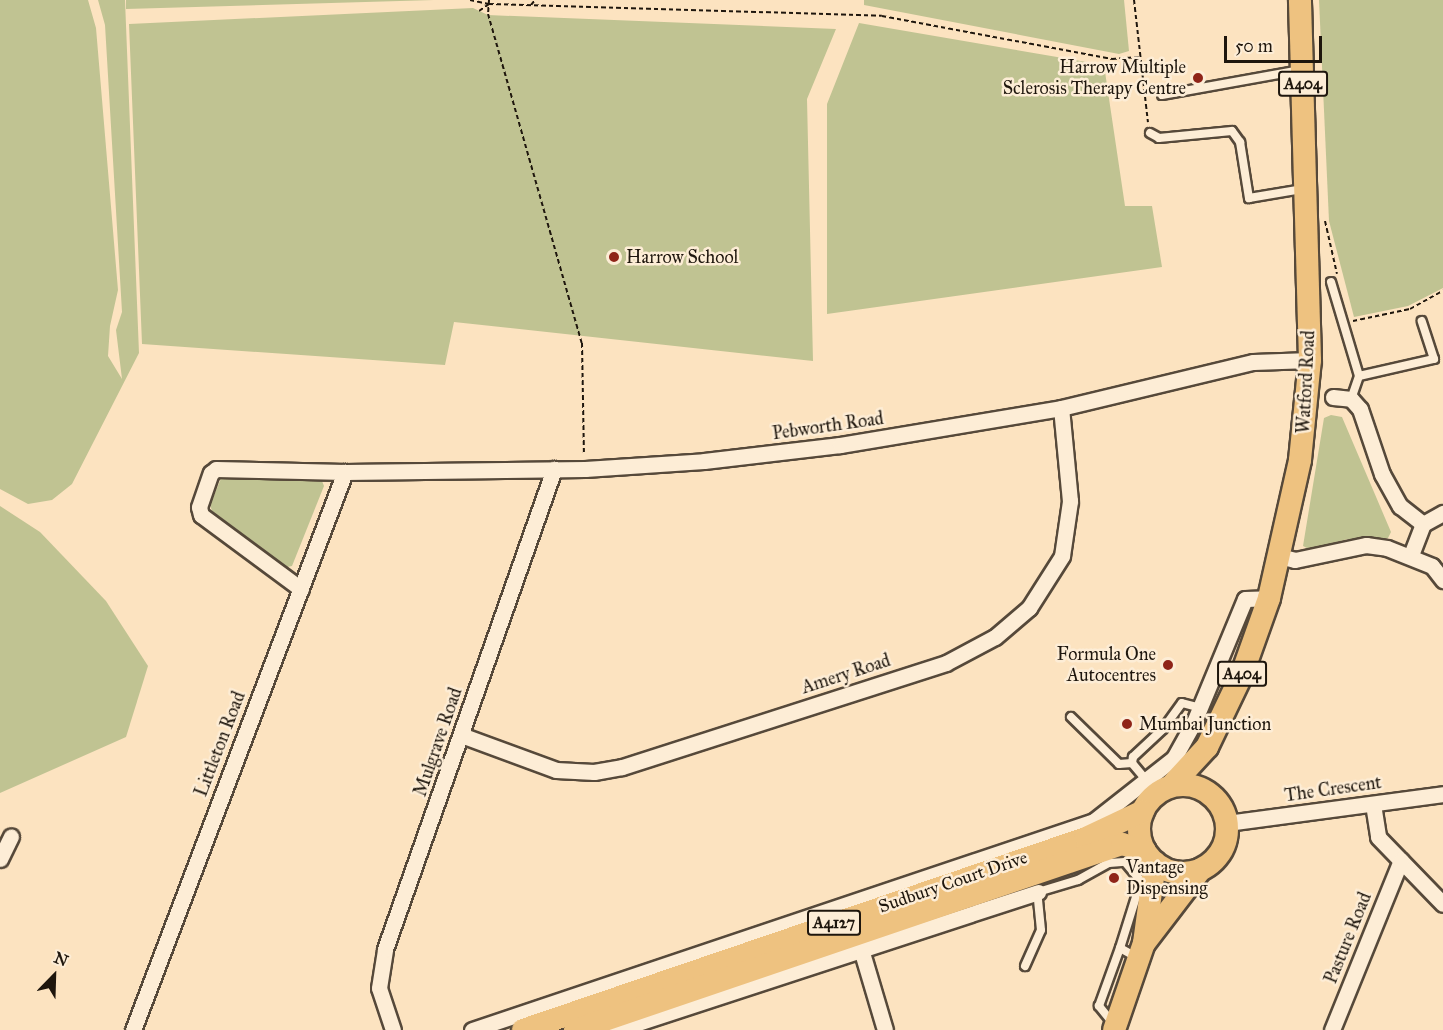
<!DOCTYPE html>
<style>
body{margin:0}
#map{position:relative;width:1443px;height:1030px;overflow:hidden;background:#fce3c0;font-family:"IM FELL Great Primer",serif}
div>[style]{position:absolute}
.green>*{inset:0;background:#c0c392}
.path>*{height:2px;margin-top:-1px;transform-origin:0;background:repeating-linear-gradient(90deg,#1e160d 0 4.5px,transparent 0 7.5px)}
.roads{filter:drop-shadow(2px 0 #56493a) drop-shadow(-2px 0 #56493a) drop-shadow(0 2px #56493a) drop-shadow(0 -2px #56493a)}
.lane>*{height:8px;margin:-4px;padding:0 4px;transform-origin:4px;border-radius:4px;background:#fdedd6}
.street>*{height:15px;margin:-7.5px;padding:0 7.5px;transform-origin:7.5px;border-radius:7.5px;background:#fdedd6}
.primary>*{height:22px;margin:-11px;padding:0 11px;transform-origin:11px;border-radius:11px;background:#eec280}
.primary>.ring{margin:-11px;padding:0;box-sizing:content-box;background:none;border:22px solid #eec280;border-radius:50%}
.dots>*{width:16px;height:16px;translate:-50% -50%;box-sizing:border-box;border:3px solid #fdedd6;border-radius:50%}
span{translate:-50% -50%;white-space:nowrap;text-align:center;line-height:1.15;-webkit-text-stroke:5px #fdedd6;paint-order:stroke}
.shield-label span{padding:2px 4px;background:#fdedd6;border:2px solid;border-radius:4px;-webkit-text-stroke-width:0}
.shield-label{font-size:16px;color:#1e160d;font-weight:700}
.poi-label{font-size:18px;color:#1e160d}
.right{translate:-100% -50%;text-align:right}
.left{translate:0 -50%;text-align:left}
.street-label{font-size:18px;color:#1e160d}
.north{position:absolute;left:24px;top:946px;width:60px;height:60px;-webkit-text-stroke:4px #fdedd6;paint-order:stroke;rotate:23deg;font-size:16px;font-weight:700;line-height:24px;text-align:center;color:#1e160d}
.north::after{content:'';display:block;margin:auto;width:21px;height:27px;background:#1e160d;clip-path:polygon(50% 0,100% 100%,50% 72%,0 100%)}
.scale{position:absolute;left:1224px;top:36px;width:98px;height:27px;box-sizing:border-box;border:3px solid #1e160d;border-top:0;padding-left:8px;font-size:18px;line-height:21px;white-space:nowrap;color:#1e160d;-webkit-text-stroke:4px #fdedd6;paint-order:stroke}
</style>
<div id="map">
<div class="green">
<div style="clip-path:polygon(0 0,88px 0,96px 28px,118px 290px,110px 326px,108px 356px,122px 379px,116px 330px,122px 312px,105px 25px,98px 0,125px 0,139px 353px,72px 484px,52px 500px,28px 504px,0 489px)"></div>
<div style="clip-path:polygon(126px 0,434px 0,126px 9px)"></div>
<div style="clip-path:polygon(864px 0,1124px 0,1129px 51px,1119px 54px,864px 5px)"></div>
<div style="clip-path:polygon(1319px 0,1443px 0,1443px 288px,1408px 306px,1354px 317px,1329px 221px)"></div>
<div style="clip-path:polygon(473px 8px,488px 15px,836px 29px,807px 99px,813px 361px,454px 322px,445px 365px,142px 344px,129px 24px)"></div>
<div style="clip-path:polygon(859px 23px,1104px 65px,1125px 206px,1152px 206px,1162px 267px,827px 314px,827px 104px)"></div>
<div style="clip-path:polygon(1331px 415px,1342px 417px,1391px 532px,1388px 538px,1348px 539px,1309px 549px,1303px 546px,1324px 418px)"></div>
<div style="clip-path:polygon(222px 476px,322px 481px,324px 486px,292px 566px,287px 567px,212px 511px,210px 505px)"></div>
<div style="clip-path:polygon(0 506px,40px 532px,106px 601px,148px 666px,126px 737px,0 793px)"></div>
</div>
<div class="path">
<div style="left:470px;top:0;width:19px;rotate:12deg"></div>
<div style="left:489px;top:4px;width:393px;rotate:1.7deg"></div>
<div style="left:882px;top:16px;width:234px;rotate:10.6deg"></div>
<div style="left:1112px;top:59px;width:27px;rotate:-4deg"></div>
<div style="left:489px;top:0;width:14px;rotate:94deg"></div>
<div style="left:488px;top:14px;width:342px;rotate:74.1deg"></div>
<div style="left:582px;top:343px;width:111px;rotate:89deg"></div>
<div style="left:1134px;top:0;width:123px;rotate:83.5deg"></div>
<div style="left:531px;top:5px;width:6px;rotate:-51deg"></div>
<div style="left:479px;top:11px;width:12px;rotate:-35deg"></div>
<div style="left:1325px;top:221px;width:54px;rotate:77.2deg"></div>
<div style="left:1353px;top:321px;width:58px;rotate:-11.9deg"></div>
<div style="left:1410px;top:309px;width:38px;rotate:-29deg"></div>
</div>
<div class="roads">
<div class="lane">
<div style="left:1162px;top:95px;width:141px;rotate:-10.2deg"></div>
<div style="left:1150px;top:133px;width:10px;rotate:29deg"></div>
<div style="left:1159px;top:138px;width:73px;rotate:-5.5deg"></div>
<div style="left:1232px;top:131px;width:14px;rotate:54deg"></div>
<div style="left:1240px;top:142px;width:57px;rotate:80.9deg"></div>
<div style="left:1249px;top:198px;width:55px;rotate:-9.5deg"></div>
<div style="left:1331px;top:282px;width:98px;rotate:73.4deg"></div>
<div style="left:1359px;top:376px;width:24px;rotate:109deg"></div>
<div style="left:1359px;top:376px;width:77px;rotate:-12.8deg"></div>
<div style="left:1434px;top:359px;width:40px;rotate:-108deg"></div>
<div style="left:1071px;top:717px;width:67px;rotate:44.4deg"></div>
<div style="left:1119px;top:764px;width:13px;rotate:-4deg"></div>
<div style="left:1147px;top:781px;width:23px;rotate:-130deg"></div>
<div style="left:1132px;top:763px;width:6px;rotate:-81deg"></div>
<div style="left:1133px;top:757px;width:41px;rotate:-43deg"></div>
<div style="left:1163px;top:729px;width:32px;rotate:-54deg"></div>
<div style="left:1182px;top:703px;width:20px;rotate:15deg"></div>
<div style="left:1038px;top:892px;width:42px;rotate:-16.7deg"></div>
<div style="left:1078px;top:880px;width:35px;rotate:-29deg"></div>
<div style="left:1109px;top:863px;width:16px;rotate:-4deg"></div>
<div style="left:1125px;top:862px;width:25px;rotate:50deg"></div>
<div style="left:1141px;top:881px;width:70px;rotate:107.4deg"></div>
<div style="left:1120px;top:948px;width:21px;rotate:29deg"></div>
<div style="left:1025px;top:966px;width:39px;rotate:-66deg"></div>
<div style="left:1041px;top:930px;width:40px;rotate:-95.7deg"></div>
<div style="left:1112px;top:1022px;width:21px;rotate:-129deg"></div>
<div style="left:1099px;top:1006px;width:62px;rotate:-70.1deg"></div>
</div>
<div class="street">
<div style="left:1333px;top:397px;width:18px;rotate:6deg"></div>
<div style="left:1351px;top:399px;width:13px;rotate:48deg"></div>
<div style="left:1360px;top:409px;width:69px;rotate:71.3deg"></div>
<div style="left:1382px;top:474px;width:37px;rotate:61deg"></div>
<div style="left:1400px;top:506px;width:29px;rotate:38deg"></div>
<div style="left:1411px;top:555px;width:33px;rotate:-69deg"></div>
<div style="left:1423px;top:524px;width:23px;rotate:-29deg"></div>
<div style="left:1279px;top:556px;width:16px;rotate:14deg"></div>
<div style="left:1295px;top:560px;width:73px;rotate:-11.9deg"></div>
<div style="left:1366px;top:545px;width:21px;rotate:8deg"></div>
<div style="left:1387px;top:548px;width:48px;rotate:21.8deg"></div>
<div style="left:1432px;top:566px;width:18px;rotate:52deg"></div>
<div style="left:301px;top:589px;width:124px;rotate:-143.5deg"></div>
<div style="left:201px;top:515px;width:8px;rotate:-104deg"></div>
<div style="left:199px;top:507px;width:36px;rotate:-71deg"></div>
<div style="left:211px;top:473px;width:6px;rotate:-39deg"></div>
<div style="left:216px;top:469px;width:129px;rotate:1.3deg"></div>
<div style="left:345px;top:472px;width:240px;rotate:-0.7deg"></div>
<div style="left:585px;top:469px;width:119px;rotate:-3.8deg"></div>
<div style="left:704px;top:461px;width:137px;rotate:-6.7deg"></div>
<div style="left:840px;top:445px;width:224px;rotate:-9.5deg"></div>
<div style="left:1061px;top:408px;width:197px;rotate:-13.5deg"></div>
<div style="left:1253px;top:362px;width:57px;rotate:-2deg"></div>
<div style="left:461px;top:735px;width:101px;rotate:20.2deg"></div>
<div style="left:556px;top:770px;width:38px;rotate:3deg"></div>
<div style="left:594px;top:772px;width:28px;rotate:-10deg"></div>
<div style="left:622px;top:767px;width:340px;rotate:-17.8deg"></div>
<div style="left:946px;top:663px;width:55px;rotate:-28deg"></div>
<div style="left:995px;top:637px;width:45px;rotate:-40.5deg"></div>
<div style="left:1029px;top:608px;width:62px;rotate:-57.6deg"></div>
<div style="left:1062px;top:556px;width:56px;rotate:-81.7deg"></div>
<div style="left:1070px;top:501px;width:93px;rotate:-95.5deg"></div>
<div style="left:1373px;top:804px;width:33px;rotate:81deg"></div>
<div style="left:1378px;top:837px;width:93px;rotate:45.9deg"></div>
<div style="left:1227px;top:823px;width:218px;rotate:-7.6deg"></div>
<div style="left:0;top:859px;width:25px;rotate:-64deg"></div>
<div style="left:861px;top:949px;width:84px;rotate:73.5deg"></div>
<div style="left:133px;top:1030px;width:597px;rotate:-69.2deg"></div>
<div style="left:393px;top:1030px;width:44px;rotate:-108.4deg"></div>
<div style="left:379px;top:988px;width:39px;rotate:-81deg"></div>
<div style="left:385px;top:949px;width:509px;rotate:-70.6deg"></div>
<div style="left:472px;top:1030px;width:656px;rotate:-18.57deg"></div>
<div style="left:1094px;top:821px;width:102px;rotate:-38.2deg"></div>
<div style="left:1174px;top:758px;width:41px;rotate:-60.9deg"></div>
<div style="left:1194px;top:722px;width:133px;rotate:-67.5deg"></div>
<div style="left:1245px;top:599px;width:24px;rotate:-2deg"></div>
<div style="left:616px;top:1030px;width:444px;rotate:-18.1deg"></div>
<div style="left:1332px;top:1030px;width:183px;rotate:-67.9deg"></div>
</div>
<div class="primary">
<div class="ring" style="left:1139px;top:785px;width:66px;height:66px"></div>
<div style="left:1171px;top:786px;width:53px;rotate:-47.3deg"></div>
<div style="left:1207px;top:747px;width:81px;rotate:-64.4deg"></div>
<div style="left:1242px;top:674px;width:81px;rotate:-70.4deg"></div>
<div style="left:1269px;top:598px;width:141px;rotate:-77.3deg"></div>
<div style="left:1300px;top:460px;width:100px;rotate:-84.3deg"></div>
<div style="left:1310px;top:360px;width:360px;rotate:-91.6deg"></div>
<div style="left:1145px;top:942px;width:91px;rotate:-52.6deg"></div>
<div style="left:523px;top:1030px;width:595px;rotate:-18.83deg"></div>
<div style="left:1086px;top:838px;width:63px;rotate:-25.3deg"></div>
<div style="left:575px;top:1030px;width:578px;rotate:-18.78deg"></div>
<div style="left:1122px;top:844px;width:24px;rotate:17deg"></div>
<div style="left:1114px;top:1030px;width:92px;rotate:-71deg"></div>
<div style="left:1144px;top:943px;width:81px;rotate:-82.2deg"></div>
</div>
</div>
<div class="dots">
<div style="left:1198px;top:78px;background:#8f2418"></div>
<div style="left:614px;top:257px;background:#8f2418"></div>
<div style="left:1168px;top:665px;background:#8f2418"></div>
<div style="left:1127px;top:724px;background:#8f2418"></div>
<div style="left:1114px;top:878px;background:#8f2418"></div>
</div>
<div class="shield-label">
<span style="left:1303px;top:84px">A404</span>
<span style="left:1242px;top:674px">A404</span>
<span style="left:834px;top:923px">A4127</span>
</div>
<div class="poi-label">
<span class="right" style="left:1186px;top:78px">Harrow Multiple<br>Sclerosis Therapy Centre</span>
<span class="left" style="left:626px;top:257px">Harrow School</span>
<span class="right" style="left:1156px;top:665px">Formula One<br>Autocentres</span>
<span class="left" style="left:1139px;top:724px">Mumbai Junction</span>
<span class="left" style="left:1126px;top:878px">Vantage<br>Dispensing</span>
</div>
<div class="street-label">
<span style="left:1306px;top:382px;rotate:-87deg">Watford Road</span>
<span style="left:828px;top:426px;rotate:-8deg">Pebworth Road</span>
<span style="left:846px;top:674px;rotate:-18deg">Amery Road</span>
<span style="left:438px;top:742px;rotate:-71deg">Mulgrave Road</span>
<span style="left:220px;top:744px;rotate:-69deg">Littleton Road</span>
<span style="left:1333px;top:789px;rotate:-8deg">The Crescent</span>
<span style="left:953px;top:882px;rotate:-19deg">Sudbury Court Drive</span>
<span style="left:1348px;top:938px;rotate:-68deg">Pasture Road</span>
</div>
<div class="north">N</div>
<div class="scale">50 m</div>
</div>
